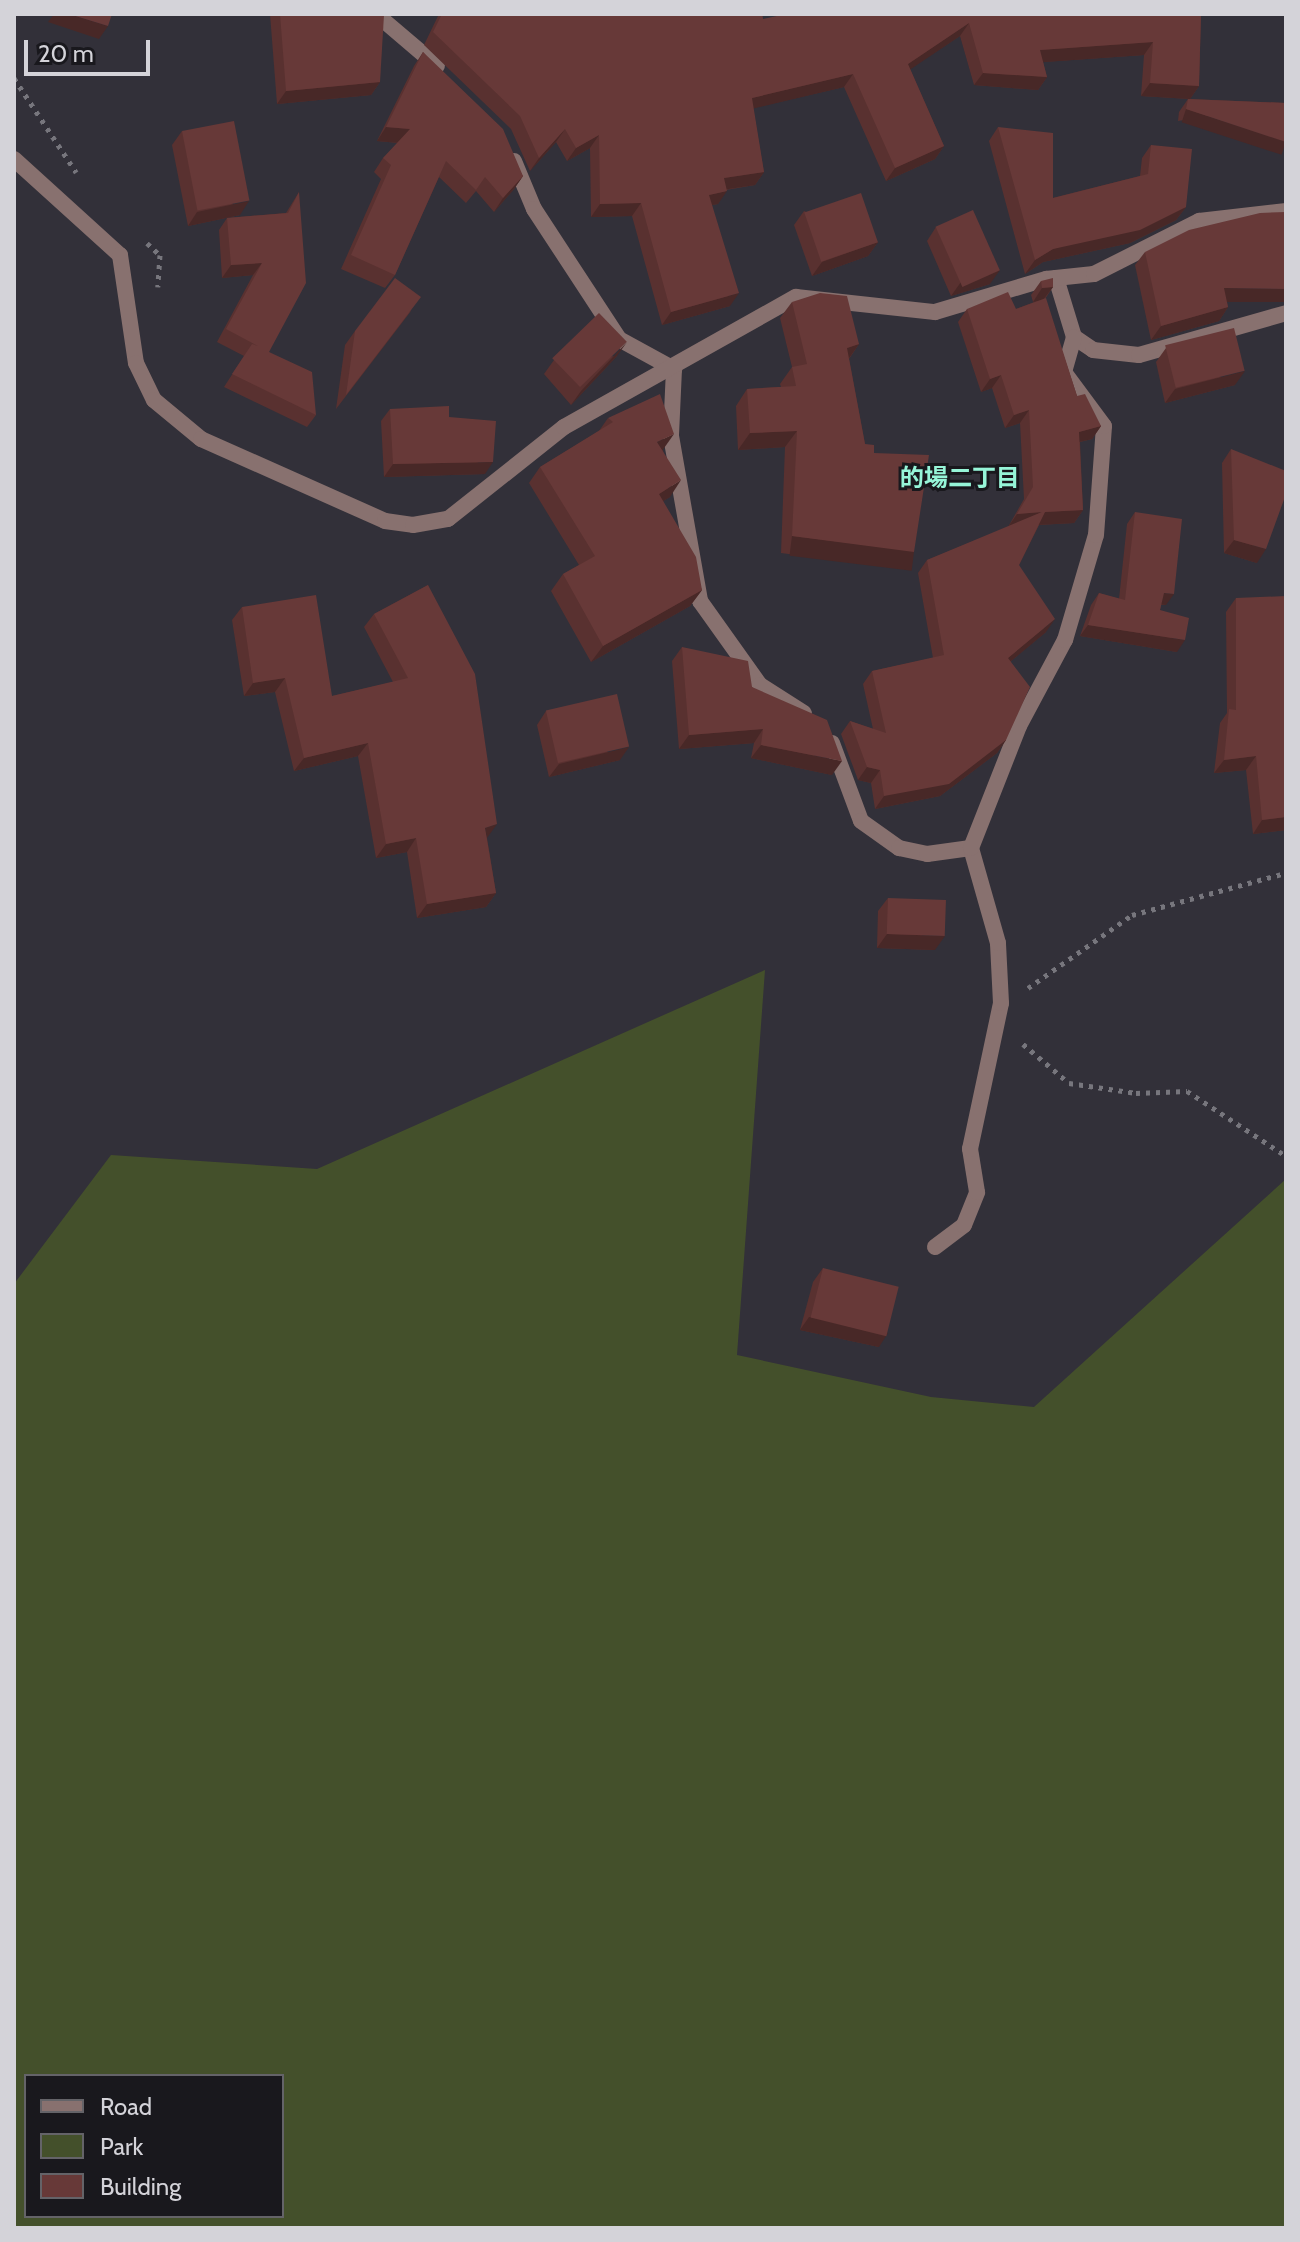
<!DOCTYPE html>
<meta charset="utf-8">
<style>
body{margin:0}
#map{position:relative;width:1300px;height:2242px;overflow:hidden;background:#323039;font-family:Cabin,"Noto Sans JP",sans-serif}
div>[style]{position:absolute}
.green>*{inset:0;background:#44502b}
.path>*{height:5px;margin-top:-2.5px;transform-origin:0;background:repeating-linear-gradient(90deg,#77767d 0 4px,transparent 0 10px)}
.service>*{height:16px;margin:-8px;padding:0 8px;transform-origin:8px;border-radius:8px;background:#88716f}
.minor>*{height:16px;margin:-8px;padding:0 8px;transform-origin:8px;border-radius:8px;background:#88716f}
.wall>*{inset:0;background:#593130}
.shaded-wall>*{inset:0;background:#482827;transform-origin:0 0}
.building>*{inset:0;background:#673938;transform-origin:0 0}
span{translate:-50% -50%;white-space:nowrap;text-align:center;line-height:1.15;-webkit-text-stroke:6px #19181d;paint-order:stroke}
.neighbourhood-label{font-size:24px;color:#96f5d8;font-weight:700}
.frame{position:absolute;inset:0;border:16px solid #d4d3d9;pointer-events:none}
.legend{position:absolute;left:24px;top:2074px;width:260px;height:144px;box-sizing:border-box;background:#19181d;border:2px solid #646368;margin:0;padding:10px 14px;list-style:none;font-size:24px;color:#d4d3d9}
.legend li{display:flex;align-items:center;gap:16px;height:40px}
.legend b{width:40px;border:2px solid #646368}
.scale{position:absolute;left:24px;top:40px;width:126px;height:36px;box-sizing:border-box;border:4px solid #d4d3d9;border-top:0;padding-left:10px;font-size:24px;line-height:28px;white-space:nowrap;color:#d4d3d9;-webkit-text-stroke:6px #19181d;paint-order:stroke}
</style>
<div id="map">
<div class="green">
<div style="clip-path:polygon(evenodd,765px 970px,737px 1355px,931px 1397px,1034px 1407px,1286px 1179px,1286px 2228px,14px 2228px,14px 1284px,111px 1155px,317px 1169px,765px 970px,26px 2076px,282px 2076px,282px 2216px,26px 2216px,26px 2076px)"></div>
</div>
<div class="path">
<div style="left:14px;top:78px;width:113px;rotate:56.6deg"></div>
<div style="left:147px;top:243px;width:18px;rotate:43deg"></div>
<div style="left:160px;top:255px;width:32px;rotate:94deg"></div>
<div style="left:1028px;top:988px;width:127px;rotate:-35.1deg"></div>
<div style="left:1132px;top:915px;width:160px;rotate:-15.3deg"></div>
<div style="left:1023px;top:1044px;width:60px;rotate:40.3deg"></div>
<div style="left:1069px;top:1083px;width:68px;rotate:8.5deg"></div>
<div style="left:1136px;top:1093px;width:51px;rotate:-2.2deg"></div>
<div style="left:1187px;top:1091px;width:118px;rotate:33.3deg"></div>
</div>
<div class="service">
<div style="left:376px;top:14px;width:80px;rotate:40.4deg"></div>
<div style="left:514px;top:161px;width:52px;rotate:67.4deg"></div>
<div style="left:534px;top:209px;width:155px;rotate:56.8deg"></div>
<div style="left:619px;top:339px;width:63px;rotate:28.6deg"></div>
<div style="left:674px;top:369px;width:67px;rotate:92.6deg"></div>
<div style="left:671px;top:436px;width:168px;rotate:80deg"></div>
<div style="left:700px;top:601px;width:103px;rotate:54.5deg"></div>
<div style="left:760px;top:685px;width:52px;rotate:32.5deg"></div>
<div style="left:1056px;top:278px;width:62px;rotate:73deg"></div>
<div style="left:1074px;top:337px;width:23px;rotate:34deg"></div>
<div style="left:1093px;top:350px;width:46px;rotate:6.2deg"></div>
<div style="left:1139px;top:355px;width:153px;rotate:-15.9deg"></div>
<div style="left:832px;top:743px;width:83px;rotate:69.6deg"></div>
<div style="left:861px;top:821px;width:47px;rotate:35.4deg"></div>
<div style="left:899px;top:848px;width:29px;rotate:12deg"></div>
<div style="left:927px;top:854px;width:44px;rotate:-7.8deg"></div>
<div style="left:935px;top:1247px;width:36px;rotate:-37deg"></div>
<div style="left:964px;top:1225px;width:35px;rotate:-68deg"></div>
<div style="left:977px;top:1192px;width:44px;rotate:-99.2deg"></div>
<div style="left:970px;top:1149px;width:149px;rotate:-78deg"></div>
<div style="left:1001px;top:1003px;width:60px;rotate:-92.9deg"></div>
<div style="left:998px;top:943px;width:99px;rotate:-105.9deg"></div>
<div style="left:971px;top:848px;width:131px;rotate:-68.5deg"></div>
<div style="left:1019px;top:726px;width:98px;rotate:-61.9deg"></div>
<div style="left:1065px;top:640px;width:109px;rotate:-73.6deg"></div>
<div style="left:1096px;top:535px;width:109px;rotate:-85.8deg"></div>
<div style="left:1104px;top:426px;width:67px;rotate:-126.5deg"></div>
<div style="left:1064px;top:372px;width:36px;rotate:-74deg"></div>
</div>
<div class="minor">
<div style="left:14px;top:159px;width:143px;rotate:42.2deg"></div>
<div style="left:120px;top:255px;width:109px;rotate:81.6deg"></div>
<div style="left:136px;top:363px;width:41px;rotate:64.1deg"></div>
<div style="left:154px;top:400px;width:61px;rotate:39.7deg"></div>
<div style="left:201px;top:439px;width:201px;rotate:24deg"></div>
<div style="left:385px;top:521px;width:28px;rotate:8deg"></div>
<div style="left:413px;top:525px;width:36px;rotate:-10deg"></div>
<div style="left:448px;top:519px;width:148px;rotate:-38.4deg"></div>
<div style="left:564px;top:427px;width:266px;rotate:-29.3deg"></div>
<div style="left:796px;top:297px;width:140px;rotate:6.2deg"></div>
<div style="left:935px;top:312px;width:116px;rotate:-16.6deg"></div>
<div style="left:1046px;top:279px;width:48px;rotate:-5.9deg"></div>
<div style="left:1094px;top:274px;width:118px;rotate:-26.8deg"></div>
<div style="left:1199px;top:221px;width:88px;rotate:-6.6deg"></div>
</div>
<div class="wall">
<div style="clip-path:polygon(270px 14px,363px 14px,380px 82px,371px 95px,277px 104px)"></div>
<div style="clip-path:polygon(439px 14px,762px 14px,763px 19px,1201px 14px,1199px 86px,1190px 99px,1141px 96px,1144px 55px,1043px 62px,1047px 77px,1038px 90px,974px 85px,960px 36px,910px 69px,944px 146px,935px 159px,886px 181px,844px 87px,753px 108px,764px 172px,755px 185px,726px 190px,718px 204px,712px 205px,730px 306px,662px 325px,632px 216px,591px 217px,590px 148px,567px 161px,556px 142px,530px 171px,511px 129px,424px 45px)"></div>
<div style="clip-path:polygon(423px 52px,523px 176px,514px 189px,494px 212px,476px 191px,466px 203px,439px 177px,395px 275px,385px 288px,341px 269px,381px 179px,374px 172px,383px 158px,398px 143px,377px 141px,414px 66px)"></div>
<div style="clip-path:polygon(1188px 99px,1286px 103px,1178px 121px,1179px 112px)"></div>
<div style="clip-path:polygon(998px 127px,1053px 198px,1140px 176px,1142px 158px,1151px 145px,1186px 207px,1176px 220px,1130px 243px,1043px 262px,1025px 274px,989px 141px)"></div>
<div style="clip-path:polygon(182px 131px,240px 215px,188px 226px,172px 145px)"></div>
<div style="clip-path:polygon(299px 192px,269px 352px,316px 415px,307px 427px,224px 387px,244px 356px,217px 342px,253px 275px,222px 278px,219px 230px,227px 218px,286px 213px)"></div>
<div style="clip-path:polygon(804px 211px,878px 242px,868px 256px,812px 276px,794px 225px)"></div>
<div style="clip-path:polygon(936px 227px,990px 284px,951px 296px,927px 241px)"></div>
<div style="clip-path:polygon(1145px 252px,1227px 302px,1228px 307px,1219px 321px,1151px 340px,1135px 265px)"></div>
<div style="clip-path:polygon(1041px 281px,1053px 287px,1045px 299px,1077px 396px,1101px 426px,1092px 439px,1080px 442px,1083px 510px,1074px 523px,1039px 525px,1019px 565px,1046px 632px,1011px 661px,1006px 740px,997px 753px,940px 796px,875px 809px,871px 783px,858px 780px,841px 734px,850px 721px,873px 729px,863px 684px,872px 671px,933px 658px,918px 573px,927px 560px,1008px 527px,1024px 499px,1020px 423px,1005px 428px,992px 388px,981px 392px,958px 322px,967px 309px,1016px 309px,1037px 301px,1033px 302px,1031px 295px)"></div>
<div style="clip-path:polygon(792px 302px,859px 344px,849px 359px,865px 444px,874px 453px,903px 569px,781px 553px,785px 447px,738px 450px,736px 406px,747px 389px,781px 387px,780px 384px,792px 367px,780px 318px)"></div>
<div style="clip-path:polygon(411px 311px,336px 409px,345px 345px,355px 331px)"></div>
<div style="clip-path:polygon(1166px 348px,1235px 385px,1165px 403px,1156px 362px)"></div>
<div style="clip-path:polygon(617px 356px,571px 405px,544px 374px,554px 360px)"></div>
<div style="clip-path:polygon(390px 409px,449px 417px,485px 474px,384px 477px,381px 421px)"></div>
<div style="clip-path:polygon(608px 418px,663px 450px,670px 497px,663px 501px,702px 590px,690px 606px,591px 662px,551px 591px,563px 574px,579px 565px,529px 483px,540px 467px,599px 431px)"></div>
<div style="clip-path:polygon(1231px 449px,1257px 563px,1224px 553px,1222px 463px)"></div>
<div style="clip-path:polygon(1135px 512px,1166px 605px,1161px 605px,1160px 610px,1177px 652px,1080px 636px,1091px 605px,1099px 593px,1119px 599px,1127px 524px)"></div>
<div style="clip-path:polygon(428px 585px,487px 838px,496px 893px,486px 907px,417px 918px,407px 852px,376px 858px,358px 756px,294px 771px,275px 692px,244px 696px,232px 620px,242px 607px,332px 696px,393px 682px,364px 627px,374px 614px)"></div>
<div style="clip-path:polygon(1236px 598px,1286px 830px,1253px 834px,1246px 770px,1214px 773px,1220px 723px,1227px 713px,1226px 612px)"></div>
<div style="clip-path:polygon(682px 647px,752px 687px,832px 775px,751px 758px,754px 743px,679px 749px,672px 661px)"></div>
<div style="clip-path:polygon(546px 711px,620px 760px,549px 777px,537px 725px)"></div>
<div style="clip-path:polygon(888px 898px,935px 950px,877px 948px,878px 911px)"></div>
<div style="clip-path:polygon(823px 1268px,879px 1347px,800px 1330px,813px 1282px)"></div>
</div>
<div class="shaded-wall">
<div style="clip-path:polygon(54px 14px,69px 14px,108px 26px,99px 39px,48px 22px)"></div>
<div style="clip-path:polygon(969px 23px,960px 36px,899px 77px,908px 64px)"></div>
<div style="clip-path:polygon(1153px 42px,1144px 55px,1031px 63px,1040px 50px)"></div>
<div style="clip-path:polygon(983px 73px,1047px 77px,1038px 90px,974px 85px)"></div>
<div style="clip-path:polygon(853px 74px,844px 87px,743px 111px,752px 98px)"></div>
<div style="clip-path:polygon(380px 82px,371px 95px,277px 104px,286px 91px)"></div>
<div style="clip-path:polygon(1150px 83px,1199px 86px,1190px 99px,1141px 96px)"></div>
<div style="left:1186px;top:109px;width:105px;height:14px;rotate:18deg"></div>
<div style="clip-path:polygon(386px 127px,410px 129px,400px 143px,377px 141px)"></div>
<div style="clip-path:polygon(565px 129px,556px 142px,530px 171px,539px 158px)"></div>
<div style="clip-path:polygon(599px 135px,590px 148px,567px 161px,576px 148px)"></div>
<div style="clip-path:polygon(944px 146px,935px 159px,886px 181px,895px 168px)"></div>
<div style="clip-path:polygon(764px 172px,755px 185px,715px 191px,724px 178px)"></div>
<div style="clip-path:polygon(523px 176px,514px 189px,494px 212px,503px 198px)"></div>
<div style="clip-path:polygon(727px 191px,718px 204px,700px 207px,709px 195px)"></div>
<div style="clip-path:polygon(249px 201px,240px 215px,188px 226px,197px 212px)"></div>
<div style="clip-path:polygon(641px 203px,632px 216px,591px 217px,600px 204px)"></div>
<div style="clip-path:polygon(1186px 207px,1176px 220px,1130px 243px,1043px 262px,1025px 274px,1035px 260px,1053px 249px)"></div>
<div style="clip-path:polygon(878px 242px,868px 256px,812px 276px,822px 262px)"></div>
<div style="clip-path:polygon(262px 263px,253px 275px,222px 278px,231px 265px)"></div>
<div style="clip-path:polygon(1000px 270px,990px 284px,951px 296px,961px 282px)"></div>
<div style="clip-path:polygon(1053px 287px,1043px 300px,1033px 302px,1042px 288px)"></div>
<div style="clip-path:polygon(1224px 288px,1286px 289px,1286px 302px,1214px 302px)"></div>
<div style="clip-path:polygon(739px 293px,730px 306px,662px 325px,671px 312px)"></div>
<div style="clip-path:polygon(1228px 307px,1219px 321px,1151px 340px,1161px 326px)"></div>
<div style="clip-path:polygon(627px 342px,617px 356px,571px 405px,581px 391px)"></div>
<div style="clip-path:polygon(859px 344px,847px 361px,847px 348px)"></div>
<div style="clip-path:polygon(1245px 371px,1235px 385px,1165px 403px,1175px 389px)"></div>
<div style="clip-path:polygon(1001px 375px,992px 388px,981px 392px,990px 379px)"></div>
<div style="clip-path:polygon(1029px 410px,1020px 423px,1005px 428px,1014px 415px)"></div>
<div style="clip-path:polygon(1101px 426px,1092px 439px,1070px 444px,1079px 432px)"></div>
<div style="clip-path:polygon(797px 431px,785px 447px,738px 450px,750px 433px)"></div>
<div style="clip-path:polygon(674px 434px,662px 451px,657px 442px)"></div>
<div style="clip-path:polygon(493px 462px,485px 474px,384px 477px,393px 464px)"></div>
<div style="clip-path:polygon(681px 480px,670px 497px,648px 510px,659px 494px)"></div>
<div style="clip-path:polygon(1083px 510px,1074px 523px,1036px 525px,1045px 512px)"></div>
<div style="clip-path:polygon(1042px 512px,1008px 527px,1017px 514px)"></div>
<div style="left:792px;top:536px;width:123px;height:20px;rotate:7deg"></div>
<div style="clip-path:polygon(1234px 540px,1266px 549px,1257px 563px,1224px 553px)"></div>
<div style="clip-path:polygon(702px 590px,690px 606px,591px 662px,603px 646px)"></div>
<div style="clip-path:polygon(1164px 593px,1174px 594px,1166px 605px,1156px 604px)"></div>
<div style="clip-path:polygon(1055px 619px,1046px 632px,999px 671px,1008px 658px)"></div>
<div style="clip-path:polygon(1088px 625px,1185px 640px,1177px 652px,1080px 636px)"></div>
<div style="clip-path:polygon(285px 678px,275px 692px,244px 696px,253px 683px)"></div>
<div style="clip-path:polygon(763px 729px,754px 743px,679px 749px,689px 735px)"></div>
<div style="clip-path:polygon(1006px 740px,997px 753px,940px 796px,875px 809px,884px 796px)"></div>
<div style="clip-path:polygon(368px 743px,358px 756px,294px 771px,304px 758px)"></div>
<div style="clip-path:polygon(761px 745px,842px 761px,832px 775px,751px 758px)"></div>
<div style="clip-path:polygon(629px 747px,620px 760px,549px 777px,559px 764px)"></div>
<div style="clip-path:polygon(1256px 756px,1246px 770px,1214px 773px,1224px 760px)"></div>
<div style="clip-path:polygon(867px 767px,880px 770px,871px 783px,858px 780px)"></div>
<div style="clip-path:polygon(1286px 817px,1286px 830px,1253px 834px,1262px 820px)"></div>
<div style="clip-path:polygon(497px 824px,487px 838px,485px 828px)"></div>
<div style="clip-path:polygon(416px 838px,407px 852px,376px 858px,386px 844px)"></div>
<div style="clip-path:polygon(496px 893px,486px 907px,417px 918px,427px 904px)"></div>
<div style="clip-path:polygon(887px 934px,945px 936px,935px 950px,877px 948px)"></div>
<div style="clip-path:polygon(809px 1317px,888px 1333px,879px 1347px,800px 1330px)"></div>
</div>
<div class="building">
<div style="clip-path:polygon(69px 14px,112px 14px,108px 26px)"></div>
<div style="clip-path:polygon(280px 14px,384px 15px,380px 82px,286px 91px)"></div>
<div style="clip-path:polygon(442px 14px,762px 14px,763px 19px,786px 14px,1201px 14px,1199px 86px,1150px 83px,1153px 42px,1040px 50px,1047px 77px,983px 73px,969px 23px,908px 64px,944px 146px,895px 168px,853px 74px,752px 98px,764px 172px,724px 178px,727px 191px,709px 195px,739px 293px,671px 312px,641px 203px,600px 204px,599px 135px,576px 148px,565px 129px,539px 158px,520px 116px,433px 32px)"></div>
<div style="clip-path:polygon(423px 52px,503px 129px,523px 176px,503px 198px,485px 177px,476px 190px,446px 161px,395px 275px,351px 255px,391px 165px,383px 158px,410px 129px,386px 127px)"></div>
<div style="clip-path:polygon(1188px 99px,1286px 103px,1286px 142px,1186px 109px)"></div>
<div style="left:234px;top:121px;width:81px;height:53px;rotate:79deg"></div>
<div style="clip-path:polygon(998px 127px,1053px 133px,1053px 198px,1148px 174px,1151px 145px,1192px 149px,1186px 207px,1140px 230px,1053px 249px,1035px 260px)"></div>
<div style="clip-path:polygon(299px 192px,306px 283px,269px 352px,312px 372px,316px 415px,232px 374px,252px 344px,258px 346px,226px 329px,262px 263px,231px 265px,227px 218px,288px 213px)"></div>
<div style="left:861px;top:193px;width:52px;height:60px;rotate:71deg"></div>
<div style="left:973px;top:210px;width:66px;height:41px;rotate:66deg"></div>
<div style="clip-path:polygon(1286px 212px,1286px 289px,1224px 288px,1228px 307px,1161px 326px,1145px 252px,1189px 230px,1260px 213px)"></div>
<div style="clip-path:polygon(395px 278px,421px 297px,346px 395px,355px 331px)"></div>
<div style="clip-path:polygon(1053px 278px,1053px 287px,1042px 288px,1041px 281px)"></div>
<div style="clip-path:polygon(1008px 292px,1016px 309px,1046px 298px,1077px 396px,1085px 394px,1101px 426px,1079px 432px,1083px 510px,1045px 512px,1019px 565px,1055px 619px,1008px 658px,1030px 687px,1006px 740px,949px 784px,884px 796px,880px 770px,867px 767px,850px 721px,886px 733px,872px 671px,944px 655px,927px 560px,1042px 512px,1017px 514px,1033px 487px,1029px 410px,1014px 415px,1001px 375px,990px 379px,967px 309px)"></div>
<div style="clip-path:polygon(820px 293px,847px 296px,859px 344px,847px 348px,865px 444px,874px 445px,874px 453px,929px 455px,914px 552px,792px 536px,797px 431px,750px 433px,747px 389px,796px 386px,792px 367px,807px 364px,792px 302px)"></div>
<div style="left:599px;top:313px;width:40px;height:65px;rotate:46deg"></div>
<div style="left:1234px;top:328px;width:44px;height:71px;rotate:76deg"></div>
<div style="clip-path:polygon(660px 394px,674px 434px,657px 442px,681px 480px,659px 494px,696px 557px,702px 590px,603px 646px,563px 574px,595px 556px,540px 467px,613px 422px,608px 418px)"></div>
<div style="clip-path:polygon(449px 406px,449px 417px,496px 421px,493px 462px,393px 464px,390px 409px)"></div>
<div style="clip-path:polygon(1231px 449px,1286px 471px,1286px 494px,1266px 549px,1234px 540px)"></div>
<div style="clip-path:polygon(1135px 512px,1182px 519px,1174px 594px,1164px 593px,1160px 610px,1189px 618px,1185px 640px,1088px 625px,1099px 593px,1125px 600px)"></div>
<div style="clip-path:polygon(428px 585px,475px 674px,497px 824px,485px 828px,496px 893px,427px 904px,416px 838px,386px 844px,368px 743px,304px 758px,285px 678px,253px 683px,242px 607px,316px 595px,332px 696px,408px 678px,374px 614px)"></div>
<div style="clip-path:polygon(1286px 596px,1286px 817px,1262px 820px,1256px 756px,1224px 760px,1229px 709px,1236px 710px,1236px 598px)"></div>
<div style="clip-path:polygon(682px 647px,748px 661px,752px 687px,827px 720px,842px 761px,761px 745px,763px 729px,689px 735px)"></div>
<div style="left:617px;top:694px;width:54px;height:73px;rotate:77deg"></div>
<div style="left:888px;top:898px;width:58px;height:36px;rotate:2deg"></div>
<div style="left:823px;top:1268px;width:78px;height:51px;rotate:14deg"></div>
</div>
<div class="neighbourhood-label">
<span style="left:960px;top:478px">的場二丁目</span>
</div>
<div class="frame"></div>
<ul class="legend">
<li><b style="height:10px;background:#88716f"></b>Road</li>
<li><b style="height:22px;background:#44502b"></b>Park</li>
<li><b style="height:22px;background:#673938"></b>Building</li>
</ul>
<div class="scale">20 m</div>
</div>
